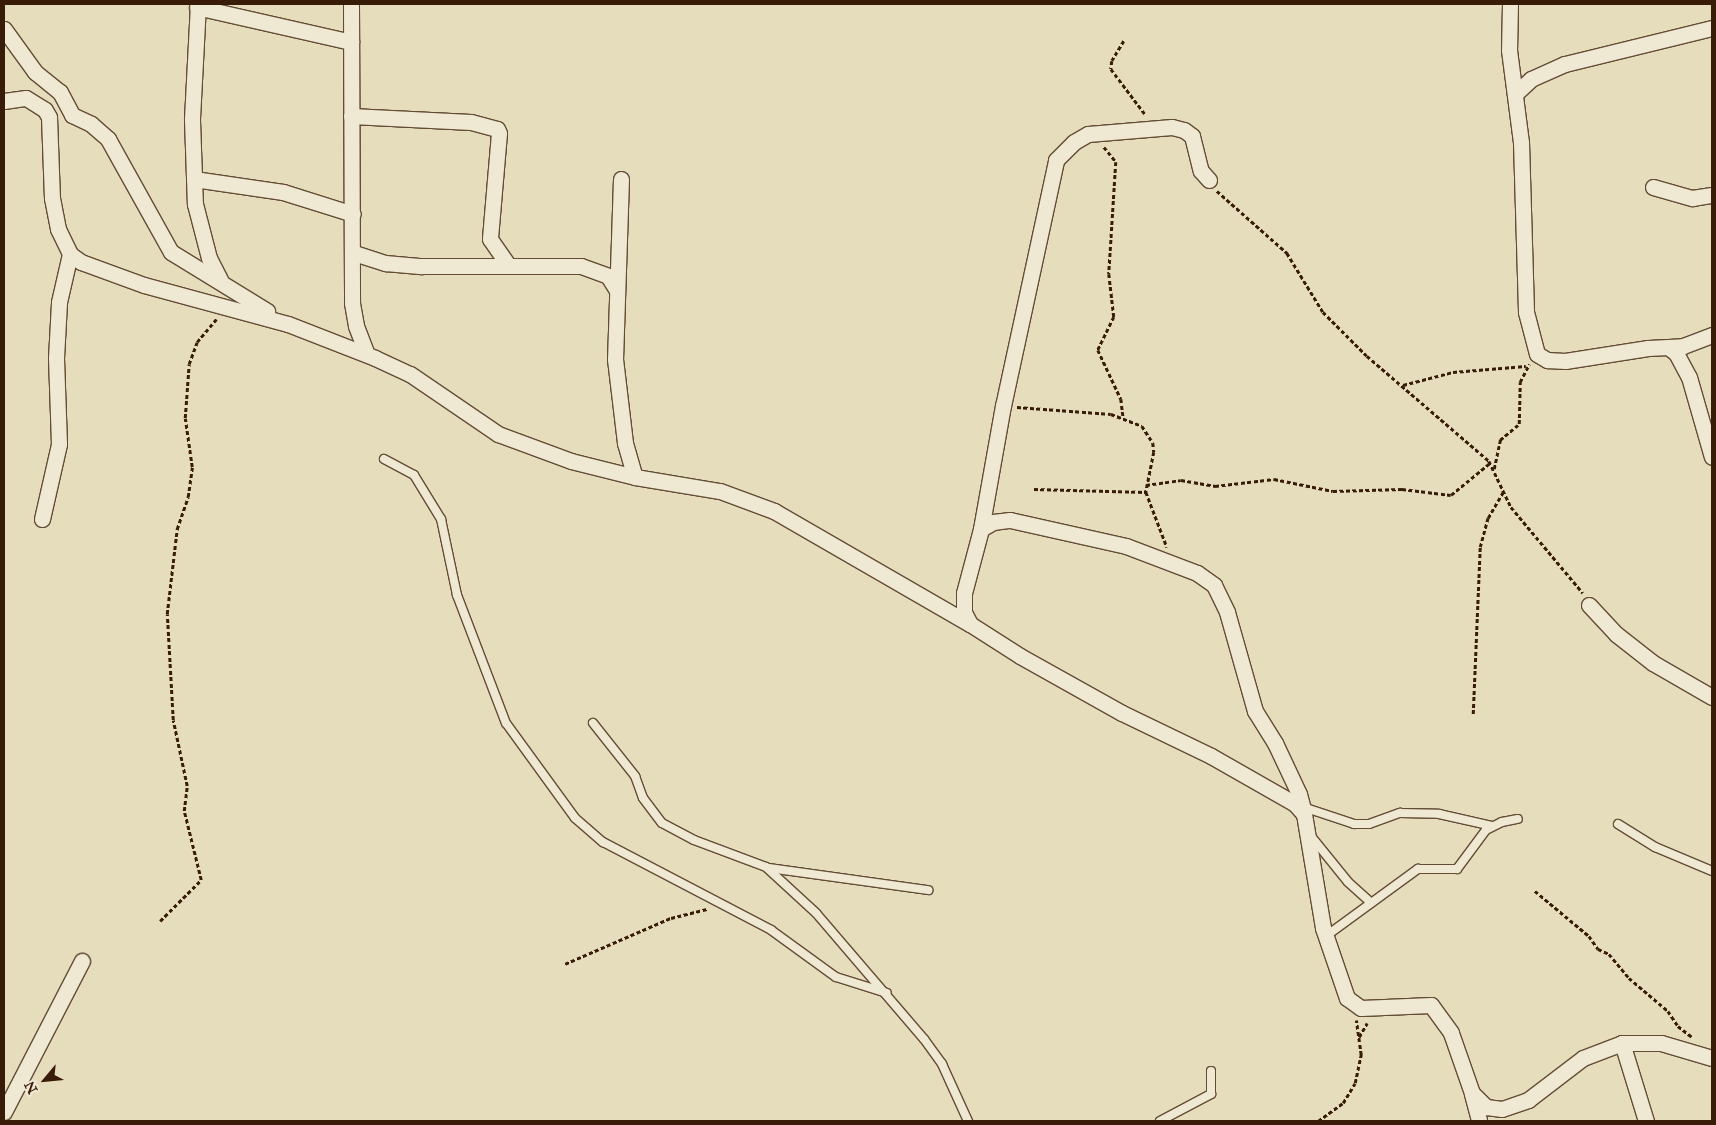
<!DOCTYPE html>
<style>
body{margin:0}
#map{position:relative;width:1716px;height:1125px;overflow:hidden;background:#e6ddbd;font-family:"IM FELL Great Primer",serif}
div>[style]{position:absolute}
.path>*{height:2.5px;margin-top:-1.25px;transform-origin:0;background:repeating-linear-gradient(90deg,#391c07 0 4px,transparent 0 6.5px)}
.roads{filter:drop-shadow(1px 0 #644c34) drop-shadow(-1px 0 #644c34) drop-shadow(0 1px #644c34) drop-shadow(0 -1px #644c34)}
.service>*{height:8px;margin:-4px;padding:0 4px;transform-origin:4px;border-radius:4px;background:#efe9d4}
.minor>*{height:15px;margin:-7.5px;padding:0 7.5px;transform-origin:7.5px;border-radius:7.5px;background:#efe9d4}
span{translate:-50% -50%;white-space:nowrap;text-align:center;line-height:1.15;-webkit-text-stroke:4.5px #efe9d4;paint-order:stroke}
.frame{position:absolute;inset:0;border:5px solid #391c07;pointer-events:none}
.north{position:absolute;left:20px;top:1055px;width:50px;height:50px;-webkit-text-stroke:4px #efe9d4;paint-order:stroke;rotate:242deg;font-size:14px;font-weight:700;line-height:20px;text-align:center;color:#391c07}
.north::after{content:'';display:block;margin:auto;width:18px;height:22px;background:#391c07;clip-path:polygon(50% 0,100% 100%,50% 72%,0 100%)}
</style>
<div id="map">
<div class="path">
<div style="left:1124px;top:41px;width:23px;rotate:121deg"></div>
<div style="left:1112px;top:61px;width:8px;rotate:97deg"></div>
<div style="left:1111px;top:69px;width:56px;rotate:52.9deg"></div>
<div style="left:1104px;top:147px;width:19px;rotate:51deg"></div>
<div style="left:1116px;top:162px;width:112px;rotate:93.6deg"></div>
<div style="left:1109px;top:274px;width:43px;rotate:83.4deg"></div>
<div style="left:1114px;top:317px;width:37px;rotate:116deg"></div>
<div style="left:1098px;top:350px;width:54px;rotate:64.9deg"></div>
<div style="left:1121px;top:399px;width:17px;rotate:83deg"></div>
<div style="left:1217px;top:191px;width:94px;rotate:41.5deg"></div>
<div style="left:1287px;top:253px;width:69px;rotate:58.6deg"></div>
<div style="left:1323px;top:312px;width:62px;rotate:45deg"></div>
<div style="left:1367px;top:356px;width:161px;rotate:40.7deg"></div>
<div style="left:1489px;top:461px;width:51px;rotate:64.4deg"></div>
<div style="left:1511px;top:507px;width:112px;rotate:50.1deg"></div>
<div style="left:1403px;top:385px;width:52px;rotate:-14.6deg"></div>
<div style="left:1453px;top:372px;width:73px;rotate:-4.7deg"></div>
<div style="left:1017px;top:407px;width:94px;rotate:4.3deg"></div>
<div style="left:1111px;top:414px;width:33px;rotate:21deg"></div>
<div style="left:1142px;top:426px;width:20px;rotate:57deg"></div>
<div style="left:1153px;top:443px;width:9px;rotate:84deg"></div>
<div style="left:1154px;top:452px;width:41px;rotate:101.3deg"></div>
<div style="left:1146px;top:492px;width:59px;rotate:69.1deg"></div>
<div style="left:1494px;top:469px;width:30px;rotate:-78deg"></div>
<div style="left:1500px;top:440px;width:25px;rotate:-40deg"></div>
<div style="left:1519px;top:424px;width:42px;rotate:-88.6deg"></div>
<div style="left:1520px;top:382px;width:20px;rotate:-63deg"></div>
<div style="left:1146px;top:485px;width:35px;rotate:-8deg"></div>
<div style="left:1181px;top:480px;width:35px;rotate:10deg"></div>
<div style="left:1215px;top:486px;width:59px;rotate:-6.8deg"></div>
<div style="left:1274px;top:479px;width:60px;rotate:11.5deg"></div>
<div style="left:1333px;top:491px;width:69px;rotate:-1.7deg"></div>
<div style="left:1402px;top:489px;width:49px;rotate:7deg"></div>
<div style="left:1451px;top:495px;width:50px;rotate:-39.4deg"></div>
<div style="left:1034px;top:489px;width:112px;rotate:1.5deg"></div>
<div style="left:1473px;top:714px;width:167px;rotate:-87.6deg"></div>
<div style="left:1480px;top:547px;width:30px;rotate:-75deg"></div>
<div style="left:1488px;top:518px;width:30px;rotate:-60deg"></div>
<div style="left:1535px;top:891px;width:70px;rotate:39.8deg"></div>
<div style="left:1589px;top:936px;width:16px;rotate:55deg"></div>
<div style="left:1598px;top:949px;width:12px;rotate:24deg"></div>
<div style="left:1609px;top:954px;width:31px;rotate:50deg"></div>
<div style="left:1629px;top:978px;width:51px;rotate:40.2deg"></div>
<div style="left:1668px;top:1011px;width:18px;rotate:56deg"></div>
<div style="left:1678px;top:1026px;width:18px;rotate:38deg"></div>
<div style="left:160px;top:921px;width:58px;rotate:-45deg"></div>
<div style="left:201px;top:880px;width:71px;rotate:-103.8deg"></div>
<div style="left:184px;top:811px;width:25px;rotate:-83deg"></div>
<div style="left:187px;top:786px;width:67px;rotate:-102deg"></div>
<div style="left:173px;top:720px;width:106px;rotate:-93.2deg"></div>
<div style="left:167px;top:614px;width:86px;rotate:-83.3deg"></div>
<div style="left:177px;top:529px;width:34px;rotate:-71deg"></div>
<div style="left:188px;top:497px;width:30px;rotate:-82deg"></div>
<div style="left:192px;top:467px;width:49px;rotate:-98.1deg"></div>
<div style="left:185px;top:418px;width:54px;rotate:-85.8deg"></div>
<div style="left:189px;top:364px;width:23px;rotate:-70deg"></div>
<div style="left:197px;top:342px;width:30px;rotate:-50deg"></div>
<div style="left:565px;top:964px;width:116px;rotate:-23.5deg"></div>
<div style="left:671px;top:918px;width:38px;rotate:-14deg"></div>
<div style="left:1359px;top:1037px;width:16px;rotate:-60deg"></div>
<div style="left:1318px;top:1121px;width:31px;rotate:-36deg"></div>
<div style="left:1343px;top:1103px;width:23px;rotate:-59deg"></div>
<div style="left:1355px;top:1083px;width:29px;rotate:-78deg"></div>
<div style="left:1361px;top:1055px;width:35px;rotate:-98deg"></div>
</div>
<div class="roads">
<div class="service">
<div style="left:384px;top:459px;width:34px;rotate:28deg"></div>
<div style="left:414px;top:475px;width:52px;rotate:58.5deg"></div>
<div style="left:441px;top:519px;width:78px;rotate:78.1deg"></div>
<div style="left:457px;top:595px;width:137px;rotate:69.1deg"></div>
<div style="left:506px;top:723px;width:117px;rotate:54deg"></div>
<div style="left:575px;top:818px;width:37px;rotate:41deg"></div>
<div style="left:603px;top:842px;width:190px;rotate:27.6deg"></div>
<div style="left:771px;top:930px;width:80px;rotate:35.9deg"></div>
<div style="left:836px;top:977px;width:53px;rotate:17.4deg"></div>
<div style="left:593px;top:723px;width:68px;rotate:51.6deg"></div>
<div style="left:635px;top:776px;width:23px;rotate:70deg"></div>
<div style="left:643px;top:798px;width:31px;rotate:53deg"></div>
<div style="left:662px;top:823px;width:36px;rotate:28deg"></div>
<div style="left:694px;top:840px;width:77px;rotate:20.6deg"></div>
<div style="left:766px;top:867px;width:68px;rotate:42.6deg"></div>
<div style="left:816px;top:913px;width:166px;rotate:49.4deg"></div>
<div style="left:924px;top:1039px;width:31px;rotate:54deg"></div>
<div style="left:942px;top:1064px;width:63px;rotate:65.5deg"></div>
<div style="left:1303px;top:807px;width:54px;rotate:18.4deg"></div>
<div style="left:1354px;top:824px;width:15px"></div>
<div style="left:1369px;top:824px;width:33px;rotate:-20deg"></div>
<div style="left:1400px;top:813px;width:39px;rotate:1deg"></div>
<div style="left:1439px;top:814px;width:54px;rotate:12.8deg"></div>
<div style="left:1618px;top:824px;width:44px;rotate:31.9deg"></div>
<div style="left:1655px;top:847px;width:62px;rotate:22.8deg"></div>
<div style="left:1310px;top:835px;width:60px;rotate:51deg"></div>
<div style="left:1348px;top:882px;width:31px;rotate:42deg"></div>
<div style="left:769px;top:868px;width:161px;rotate:7.9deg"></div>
<div style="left:1326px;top:936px;width:114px;rotate:-36.1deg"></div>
<div style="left:1418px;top:869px;width:39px"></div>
<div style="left:1457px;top:869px;width:49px;rotate:-53.4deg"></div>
<div style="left:1486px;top:830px;width:18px;rotate:-27deg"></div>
<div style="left:1502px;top:822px;width:16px;rotate:-11deg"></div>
<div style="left:1160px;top:1121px;width:58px;rotate:-27.9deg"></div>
<div style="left:1211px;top:1094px;width:23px;rotate:-90deg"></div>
</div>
<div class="minor">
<div style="left:198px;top:4px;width:116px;rotate:93deg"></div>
<div style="left:192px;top:120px;width:84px;rotate:88deg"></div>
<div style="left:195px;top:204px;width:56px;rotate:75.5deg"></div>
<div style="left:209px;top:258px;width:25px;rotate:63deg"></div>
<div style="left:351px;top:4px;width:299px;rotate:89.8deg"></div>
<div style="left:352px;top:303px;width:23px;rotate:80deg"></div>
<div style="left:356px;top:326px;width:30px;rotate:69deg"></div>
<div style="left:1510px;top:4px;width:46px;rotate:91.2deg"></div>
<div style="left:1509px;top:50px;width:93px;rotate:82.6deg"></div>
<div style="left:1521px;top:142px;width:170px;rotate:88.3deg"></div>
<div style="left:1526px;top:312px;width:43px;rotate:75.3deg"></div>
<div style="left:1537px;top:354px;width:12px;rotate:31deg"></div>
<div style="left:1547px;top:360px;width:18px;rotate:3deg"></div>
<div style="left:1565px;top:361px;width:84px;rotate:-8.9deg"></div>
<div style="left:1648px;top:348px;width:35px;rotate:-3deg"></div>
<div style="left:1683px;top:346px;width:31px;rotate:-21deg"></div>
<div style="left:197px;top:7px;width:158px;rotate:12.8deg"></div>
<div style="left:4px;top:29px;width:53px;rotate:54.2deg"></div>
<div style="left:35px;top:72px;width:32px;rotate:39deg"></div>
<div style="left:60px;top:92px;width:26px;rotate:62deg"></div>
<div style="left:72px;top:115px;width:21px;rotate:25deg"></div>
<div style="left:91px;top:124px;width:23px;rotate:41deg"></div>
<div style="left:108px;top:139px;width:129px;rotate:60.9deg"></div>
<div style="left:171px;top:252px;width:113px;rotate:31.6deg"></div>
<div style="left:1515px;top:94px;width:22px;rotate:-43deg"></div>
<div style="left:1531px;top:79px;width:37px;rotate:-24deg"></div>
<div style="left:1565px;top:64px;width:151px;rotate:-13.8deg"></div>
<div style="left:4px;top:101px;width:22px;rotate:-8deg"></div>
<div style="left:26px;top:98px;width:22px;rotate:32deg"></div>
<div style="left:45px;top:110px;width:8px;rotate:60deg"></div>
<div style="left:49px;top:117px;width:81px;rotate:87.9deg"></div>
<div style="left:52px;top:198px;width:32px;rotate:79deg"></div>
<div style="left:58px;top:229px;width:28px;rotate:64deg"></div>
<div style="left:70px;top:254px;width:14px;rotate:36deg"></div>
<div style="left:81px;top:262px;width:67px;rotate:20.1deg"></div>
<div style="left:144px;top:285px;width:149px;rotate:15.2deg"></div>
<div style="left:288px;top:324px;width:93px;rotate:21.3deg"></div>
<div style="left:375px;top:358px;width:38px;rotate:25deg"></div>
<div style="left:410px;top:374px;width:107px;rotate:34.3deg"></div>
<div style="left:498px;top:434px;width:78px;rotate:20.3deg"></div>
<div style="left:571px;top:461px;width:66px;rotate:14deg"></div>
<div style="left:635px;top:477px;width:86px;rotate:9.4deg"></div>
<div style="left:720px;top:491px;width:58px;rotate:20.3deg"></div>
<div style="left:774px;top:511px;width:226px;rotate:30deg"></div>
<div style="left:970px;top:624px;width:59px;rotate:32.6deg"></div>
<div style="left:1020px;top:656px;width:117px;rotate:29.2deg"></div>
<div style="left:1122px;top:713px;width:99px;rotate:25.8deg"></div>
<div style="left:1211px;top:756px;width:97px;rotate:29.7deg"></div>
<div style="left:1295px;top:804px;width:13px;rotate:48deg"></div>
<div style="left:1304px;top:814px;width:116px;rotate:80.5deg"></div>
<div style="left:1323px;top:928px;width:74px;rotate:71.1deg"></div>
<div style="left:1347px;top:998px;width:17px;rotate:36deg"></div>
<div style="left:1361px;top:1008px;width:70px;rotate:-2.5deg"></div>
<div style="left:1431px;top:1005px;width:34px;rotate:54deg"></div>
<div style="left:1451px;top:1033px;width:64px;rotate:70.7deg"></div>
<div style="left:1472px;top:1093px;width:20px;rotate:45deg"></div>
<div style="left:1486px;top:1107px;width:16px;rotate:7deg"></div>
<div style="left:1502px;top:1109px;width:28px;rotate:-19deg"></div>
<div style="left:1528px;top:1100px;width:69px;rotate:-37.4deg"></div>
<div style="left:1583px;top:1058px;width:42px;rotate:-21deg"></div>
<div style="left:1622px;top:1043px;width:39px"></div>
<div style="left:1661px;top:1043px;width:53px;rotate:16.4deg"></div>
<div style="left:351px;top:116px;width:120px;rotate:2.9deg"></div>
<div style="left:471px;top:122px;width:27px;rotate:15deg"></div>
<div style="left:497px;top:129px;width:4px;rotate:63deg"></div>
<div style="left:499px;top:133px;width:106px;rotate:94.9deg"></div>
<div style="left:490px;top:239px;width:32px;rotate:55deg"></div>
<div style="left:194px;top:179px;width:90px;rotate:8.3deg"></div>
<div style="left:283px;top:192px;width:73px;rotate:17.4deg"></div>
<div style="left:621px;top:179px;width:180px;rotate:91.9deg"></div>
<div style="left:615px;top:359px;width:85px;rotate:83.2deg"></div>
<div style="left:625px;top:443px;width:35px;rotate:74deg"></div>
<div style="left:1653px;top:187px;width:41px;rotate:15.8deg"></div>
<div style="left:1692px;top:198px;width:20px;rotate:-9deg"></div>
<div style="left:354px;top:253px;width:33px;rotate:18deg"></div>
<div style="left:385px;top:263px;width:37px;rotate:5deg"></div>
<div style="left:422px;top:266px;width:159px"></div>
<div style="left:581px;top:266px;width:29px;rotate:20deg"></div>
<div style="left:608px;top:276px;width:15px;rotate:58deg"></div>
<div style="left:1669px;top:348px;width:9px;rotate:36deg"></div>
<div style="left:1676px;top:353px;width:27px;rotate:62deg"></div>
<div style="left:1689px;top:377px;width:83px;rotate:74deg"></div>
<div style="left:42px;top:519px;width:77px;rotate:-77.2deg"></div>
<div style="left:59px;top:444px;width:86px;rotate:-92deg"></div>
<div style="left:56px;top:358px;width:56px;rotate:-86.9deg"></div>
<div style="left:59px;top:302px;width:49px;rotate:-77.1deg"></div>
<div style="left:981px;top:529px;width:14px;rotate:-30deg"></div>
<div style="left:993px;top:522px;width:17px;rotate:-7deg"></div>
<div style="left:1010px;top:520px;width:119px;rotate:12.6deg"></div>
<div style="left:1126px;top:546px;width:76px;rotate:20.8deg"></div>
<div style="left:1197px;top:573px;width:21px;rotate:35deg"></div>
<div style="left:1214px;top:585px;width:30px;rotate:64deg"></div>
<div style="left:1227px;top:612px;width:103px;rotate:74.2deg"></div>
<div style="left:1255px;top:711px;width:38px;rotate:58deg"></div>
<div style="left:1275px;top:743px;width:56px;rotate:64.8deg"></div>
<div style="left:1299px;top:794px;width:20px;rotate:75deg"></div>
<div style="left:1589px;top:605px;width:40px;rotate:47deg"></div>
<div style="left:1616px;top:634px;width:47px;rotate:38.1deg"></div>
<div style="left:1653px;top:663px;width:68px;rotate:30deg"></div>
<div style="left:970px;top:624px;width:13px;rotate:-117deg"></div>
<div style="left:964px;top:612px;width:19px;rotate:-90deg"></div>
<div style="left:964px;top:593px;width:66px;rotate:-75.1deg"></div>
<div style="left:981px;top:529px;width:125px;rotate:-79.9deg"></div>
<div style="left:1003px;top:406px;width:252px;rotate:-77.8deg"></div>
<div style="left:1056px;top:160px;width:25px;rotate:-45deg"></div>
<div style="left:1074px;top:142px;width:16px;rotate:-30deg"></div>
<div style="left:1088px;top:134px;width:84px;rotate:-4.8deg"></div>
<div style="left:1172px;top:127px;width:12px;rotate:14deg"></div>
<div style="left:1184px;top:130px;width:10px;rotate:37deg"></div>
<div style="left:1192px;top:136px;width:36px;rotate:76deg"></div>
<div style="left:1201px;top:171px;width:12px;rotate:48deg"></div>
<div style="left:1622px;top:1043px;width:82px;rotate:72.9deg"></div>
<div style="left:1472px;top:1094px;width:28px;rotate:75deg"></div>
<div style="left:4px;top:1112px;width:170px;rotate:-62.7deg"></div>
</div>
</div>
<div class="frame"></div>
<div class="north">N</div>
</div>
